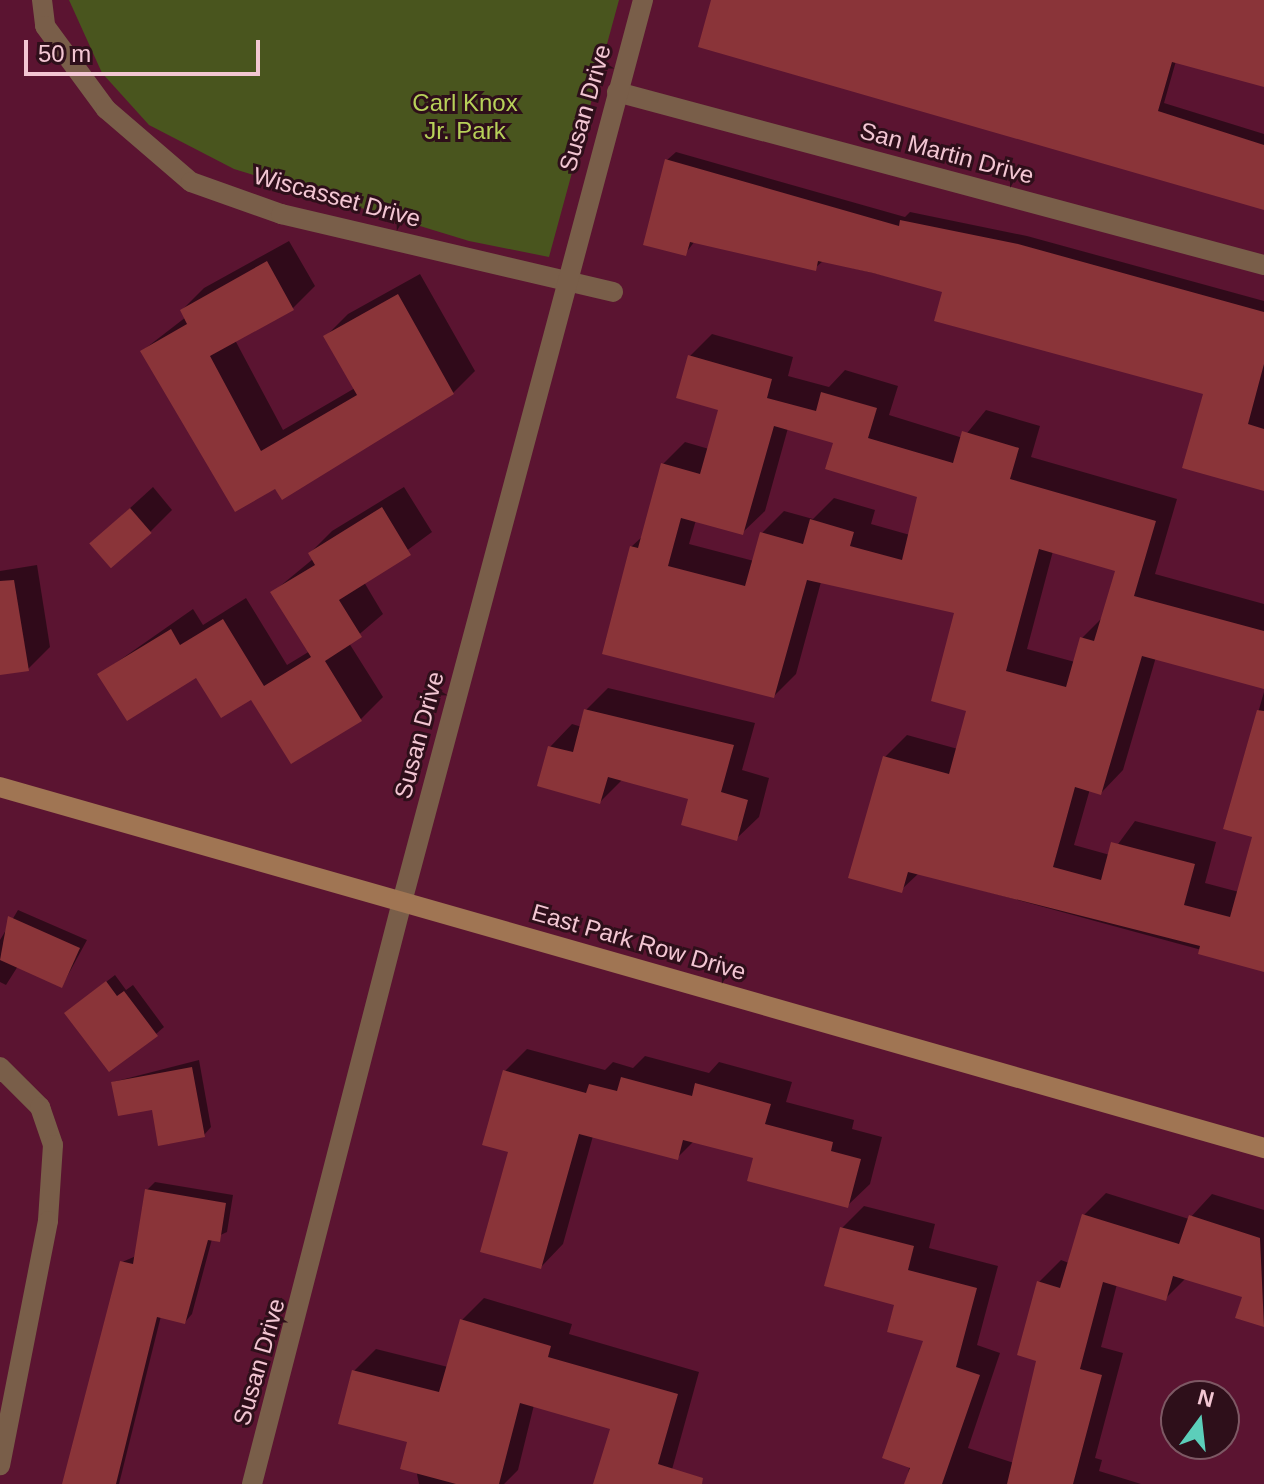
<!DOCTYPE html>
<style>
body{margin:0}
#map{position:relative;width:1264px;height:1484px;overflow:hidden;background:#5b1431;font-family:Arial,sans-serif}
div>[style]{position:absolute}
.green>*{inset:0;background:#49551e}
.shadow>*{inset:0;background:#0007}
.building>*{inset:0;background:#8a3439;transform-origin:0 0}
.minor>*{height:20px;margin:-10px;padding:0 10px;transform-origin:10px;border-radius:10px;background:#795e49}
.tertiary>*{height:20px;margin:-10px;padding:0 10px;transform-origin:10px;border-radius:10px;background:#795e49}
.secondary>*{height:20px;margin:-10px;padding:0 10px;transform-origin:10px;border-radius:10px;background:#a07553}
span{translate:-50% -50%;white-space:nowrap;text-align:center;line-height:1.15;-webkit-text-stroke:6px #2e0f1a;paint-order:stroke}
.park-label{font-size:24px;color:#b7d059}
.street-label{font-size:24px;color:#f3c6d3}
.north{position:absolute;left:1160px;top:1380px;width:80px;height:80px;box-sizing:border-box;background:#2e0f1a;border:2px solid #7d5864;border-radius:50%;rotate:15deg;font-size:22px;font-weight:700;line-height:32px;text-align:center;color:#f3c6d3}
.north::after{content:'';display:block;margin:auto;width:28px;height:36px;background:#5cceba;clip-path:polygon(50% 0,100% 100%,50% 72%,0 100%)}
.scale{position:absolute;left:24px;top:40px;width:236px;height:36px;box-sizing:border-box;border:4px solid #f3c6d3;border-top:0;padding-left:10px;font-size:24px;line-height:28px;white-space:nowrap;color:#f3c6d3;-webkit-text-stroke:6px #2e0f1a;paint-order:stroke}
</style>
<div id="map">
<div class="green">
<div style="clip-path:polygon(69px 0,619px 0,549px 257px,469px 241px,234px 169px,149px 125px,102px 73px)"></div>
</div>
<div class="shadow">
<div style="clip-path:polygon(713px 0,1264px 0,1264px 85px,1176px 61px,1164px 103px,1264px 134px,1264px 207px,700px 46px)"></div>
<div style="clip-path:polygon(676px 152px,905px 217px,910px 212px,1027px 236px,1264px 301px,1264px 489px,1206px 392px,945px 290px,823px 261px,815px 268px,695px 241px,685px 254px,667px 160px)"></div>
<div style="clip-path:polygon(289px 241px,315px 286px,293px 308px,235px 340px,283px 430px,355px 388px,326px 336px,348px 314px,420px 274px,475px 371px,453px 393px,283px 497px,142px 351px,186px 317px,182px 310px,204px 288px)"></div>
<div style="clip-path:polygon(evenodd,712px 334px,793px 357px,788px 376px,829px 387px,845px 370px,898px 386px,889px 415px,963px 438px,986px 410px,1040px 426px,1031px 457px,1177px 499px,1155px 574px,1264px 604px,1264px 686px,1156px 657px,1123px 770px,1101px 793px,1090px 789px,1074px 845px,1110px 855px,1135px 821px,1216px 842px,1205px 883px,1239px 892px,1264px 853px,1264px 967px,919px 873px,901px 890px,885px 757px,907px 735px,958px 749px,969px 710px,957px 612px,821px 582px,796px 674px,774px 696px,631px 547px,644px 535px,663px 464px,685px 442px,709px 449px,720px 409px,690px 356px,712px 334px,788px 428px,836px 441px,919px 495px,910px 535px,871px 524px,875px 510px,834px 498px,813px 519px,784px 511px,762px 533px,754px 561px,689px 544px,696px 520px,742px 533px,765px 511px,788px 428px,712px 334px,1053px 551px,1117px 570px,1103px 617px,1082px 638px,1075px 662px,1027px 649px,1053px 551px)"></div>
<div style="clip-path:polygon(153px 487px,172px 510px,150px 532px,92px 543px)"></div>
<div style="clip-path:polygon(404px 487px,432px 532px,364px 582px,383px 614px,349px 643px,383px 697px,361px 719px,252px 697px,197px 676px,100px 674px,193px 609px,203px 625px,246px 598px,287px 665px,310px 651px,273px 592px,313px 559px,310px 553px,332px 531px)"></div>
<div style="clip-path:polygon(37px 565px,50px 647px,28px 669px,0 673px,0 571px)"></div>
<div style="clip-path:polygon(608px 688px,755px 723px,742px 770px,769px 778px,759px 817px,736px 839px,691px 798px,623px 779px,600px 802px,550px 747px,572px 724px,582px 727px,586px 710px)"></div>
<div style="clip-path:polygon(1264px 692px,1264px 839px,1225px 828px)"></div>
<div style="clip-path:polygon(18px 910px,87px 940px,62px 986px,18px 966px,6px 985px,0 982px,0 940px)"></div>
<div style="clip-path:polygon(115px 975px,126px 990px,133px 985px,164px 1027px,156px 1034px,66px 1013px)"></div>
<div style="clip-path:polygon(527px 1049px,605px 1070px,613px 1062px,633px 1068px,645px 1056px,709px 1073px,719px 1062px,792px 1082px,786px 1102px,854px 1120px,852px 1129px,882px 1137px,870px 1184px,847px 1206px,756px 1157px,694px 1141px,677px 1158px,593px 1136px,563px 1244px,541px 1267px,510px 1150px,505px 1071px)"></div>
<div style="clip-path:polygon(199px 1060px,211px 1127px,204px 1135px,113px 1082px)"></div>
<div style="clip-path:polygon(155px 1182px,233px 1195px,227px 1232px,212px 1239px,192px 1314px,185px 1322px,161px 1316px,119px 1484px,63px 1484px,122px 1262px,136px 1256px,147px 1190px)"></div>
<div style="clip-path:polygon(1106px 1193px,1189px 1219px,1212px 1194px,1264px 1210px,1264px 1325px,1237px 1317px,1244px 1296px,1186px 1278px,1165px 1299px,1117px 1284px,1101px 1347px,1123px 1353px,1095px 1458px,1102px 1460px,1099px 1471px,1141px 1484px,907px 1484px,925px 1340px,842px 1228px,864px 1206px,935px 1224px,929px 1248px,998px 1266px,977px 1345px,1000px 1353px,968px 1448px,1014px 1463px,1038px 1359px,1039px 1282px,1061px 1260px,1069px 1263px,1084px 1215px)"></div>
<div style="clip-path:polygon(484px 1298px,572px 1324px,569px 1334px,699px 1372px,668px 1484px,595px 1484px,613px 1428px,534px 1405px,518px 1470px,504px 1484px,419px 1484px,410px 1440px,354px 1371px,376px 1349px,448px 1367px,462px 1320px)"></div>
</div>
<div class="building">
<div style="clip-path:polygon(711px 0,1264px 0,1264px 87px,1172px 62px,1158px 111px,1264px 145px,1264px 210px,698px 47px)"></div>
<div style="clip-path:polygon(665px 159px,899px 226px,900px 220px,1018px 244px,1264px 312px,1264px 364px,1248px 424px,1264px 429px,1264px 491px,1182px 468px,1203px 394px,934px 321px,942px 292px,873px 273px,818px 261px,816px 271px,690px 242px,686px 256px,643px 245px)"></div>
<div style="clip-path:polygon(267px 261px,294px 310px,210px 356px,261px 451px,357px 395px,323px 336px,398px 294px,454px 394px,282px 500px,275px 489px,235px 512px,140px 351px,187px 324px,180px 310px)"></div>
<div style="clip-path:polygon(evenodd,688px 355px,772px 379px,767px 398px,816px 411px,821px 392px,877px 408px,868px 438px,953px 463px,962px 431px,1019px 448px,1010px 479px,1156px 521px,1134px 596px,1264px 631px,1264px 689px,1142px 656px,1101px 795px,1075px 787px,1053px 867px,1101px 880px,1111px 842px,1195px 864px,1184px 905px,1230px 917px,1252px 837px,1223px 829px,1257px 710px,1264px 711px,1264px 972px,1198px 954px,1200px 946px,908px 872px,902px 893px,848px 878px,883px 756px,949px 774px,966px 711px,931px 701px,954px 613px,807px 580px,774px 698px,602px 654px,630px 546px,638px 548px,661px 463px,700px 474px,718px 410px,676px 398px,688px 355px,774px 426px,833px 443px,825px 469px,917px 497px,902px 560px,850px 546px,854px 532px,810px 519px,803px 544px,760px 532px,745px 586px,668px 566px,681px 518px,743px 535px,774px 426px,688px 355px,1039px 549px,1115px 571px,1094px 641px,1080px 637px,1066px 687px,1006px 671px,1039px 549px)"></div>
<div style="clip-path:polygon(382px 507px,411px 555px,339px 600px,362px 637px,325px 661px,362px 721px,291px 764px,251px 700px,221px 718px,196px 678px,127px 721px,97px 674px,171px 629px,180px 645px,223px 619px,264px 686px,311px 657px,270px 592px,315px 565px,308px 553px)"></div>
<div style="left:130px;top:508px;width:33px;height:54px;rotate:49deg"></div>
<div style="clip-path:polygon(14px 580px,29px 671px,0 675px,0 581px)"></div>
<div style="clip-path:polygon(584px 709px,734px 745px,721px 792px,748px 800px,737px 841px,681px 825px,688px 799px,608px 777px,600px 804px,537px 786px,548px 746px,573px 752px)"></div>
<div style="clip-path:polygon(8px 916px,80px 948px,62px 988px,0 960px)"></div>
<div style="clip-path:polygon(106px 981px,117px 996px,124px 991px,158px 1036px,109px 1072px,64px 1013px)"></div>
<div style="clip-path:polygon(192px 1067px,205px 1137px,158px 1146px,152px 1110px,118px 1116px,111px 1082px)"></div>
<div style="clip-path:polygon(503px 1070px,586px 1093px,589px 1084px,617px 1091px,621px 1077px,692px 1096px,695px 1083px,771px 1104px,765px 1124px,833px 1142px,831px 1151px,861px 1159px,848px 1208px,747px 1181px,753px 1158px,683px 1140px,678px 1160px,579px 1134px,541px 1269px,480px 1252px,508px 1152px,482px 1145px)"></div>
<div style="clip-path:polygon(145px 1189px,226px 1203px,220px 1242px,208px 1240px,185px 1324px,157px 1317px,116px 1484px,62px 1484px,120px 1261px,133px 1264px)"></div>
<div style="clip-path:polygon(1082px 1214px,1179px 1244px,1189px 1215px,1260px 1238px,1264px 1327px,1235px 1318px,1242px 1297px,1173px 1276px,1166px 1301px,1103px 1282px,1080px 1369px,1102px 1375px,1073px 1484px,1007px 1484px,1036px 1361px,1017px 1355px,1037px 1281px,1060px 1288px)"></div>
<div style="clip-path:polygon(840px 1227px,914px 1246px,908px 1270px,977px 1288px,956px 1367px,980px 1375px,942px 1484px,904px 1484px,910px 1468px,882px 1458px,923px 1341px,887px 1332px,894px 1305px,824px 1286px)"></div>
<div style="clip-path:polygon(460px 1319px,551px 1346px,548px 1357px,678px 1394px,658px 1464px,703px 1478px,702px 1484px,593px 1484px,610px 1429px,520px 1403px,499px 1484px,456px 1484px,400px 1469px,407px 1442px,338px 1424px,352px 1370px,439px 1392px)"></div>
</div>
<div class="minor">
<div style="left:42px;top:0;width:26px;rotate:83deg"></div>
<div style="left:45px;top:26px;width:103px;rotate:53.7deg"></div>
<div style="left:106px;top:109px;width:112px;rotate:40.7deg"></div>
<div style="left:191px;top:182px;width:96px;rotate:19.6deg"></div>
<div style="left:281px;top:214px;width:341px;rotate:13.2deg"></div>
<div style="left:617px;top:92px;width:670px;rotate:14.97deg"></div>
<div style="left:402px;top:902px;width:934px;rotate:-75.04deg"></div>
<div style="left:0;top:1067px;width:57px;rotate:45deg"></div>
<div style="left:40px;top:1107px;width:40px;rotate:71.1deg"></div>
<div style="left:53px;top:1145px;width:76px;rotate:93.8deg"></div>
<div style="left:48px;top:1221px;width:249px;rotate:101.1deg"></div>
</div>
<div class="tertiary">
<div style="left:252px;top:1484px;width:601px;rotate:-75.55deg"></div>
</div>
<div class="secondary">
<div style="left:0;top:787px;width:1315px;rotate:15.94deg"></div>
</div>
<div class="park-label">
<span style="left:465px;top:117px">Carl Knox<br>Jr. Park</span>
</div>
<div class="street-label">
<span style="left:585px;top:108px;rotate:-74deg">Susan Drive</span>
<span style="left:947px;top:153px;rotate:15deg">San Martin Drive</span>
<span style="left:337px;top:197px;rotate:15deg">Wiscasset Drive</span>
<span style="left:419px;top:735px;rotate:-75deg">Susan Drive</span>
<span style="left:639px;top:942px;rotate:16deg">East Park Row Drive</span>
<span style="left:259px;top:1362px;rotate:-74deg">Susan Drive</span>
</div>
<div class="north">N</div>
<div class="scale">50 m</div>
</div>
